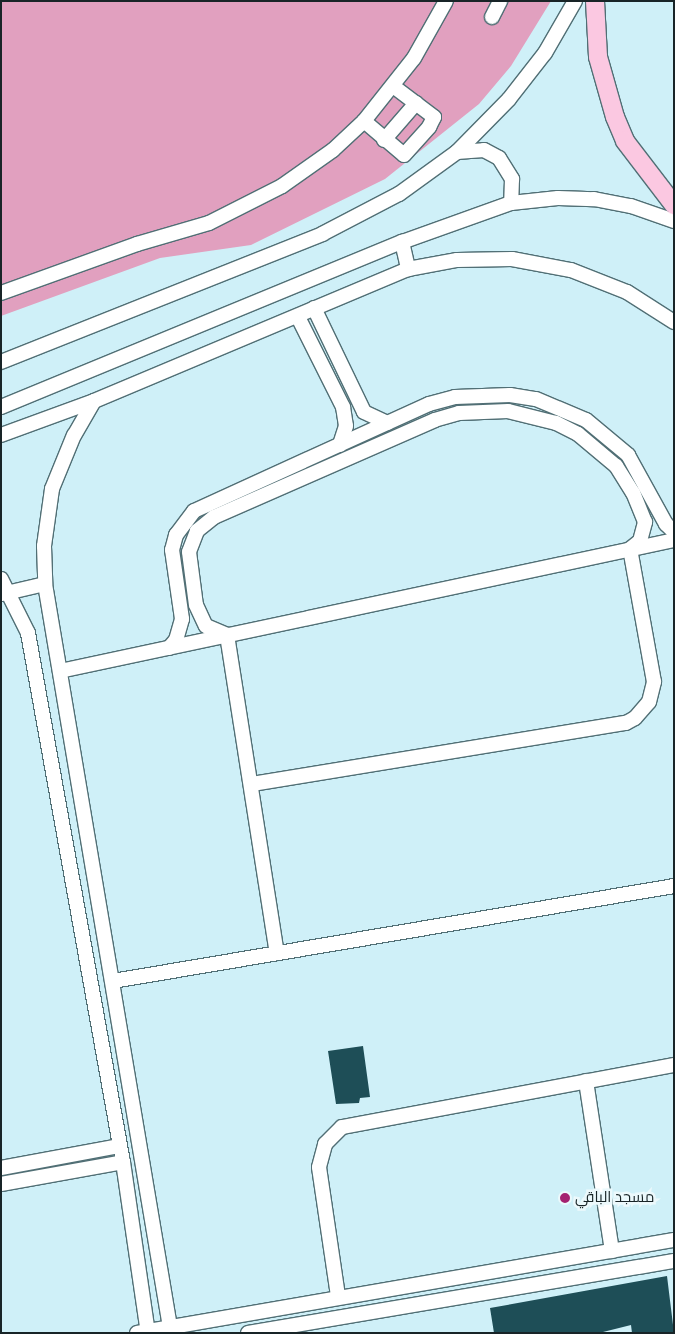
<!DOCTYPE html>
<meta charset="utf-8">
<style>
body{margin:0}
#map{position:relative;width:675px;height:1334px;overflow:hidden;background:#cff0f8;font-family:"Zilla Slab",Cairo,serif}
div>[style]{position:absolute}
.green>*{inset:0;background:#e1a0bf}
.building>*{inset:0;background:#1e4e57}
.roads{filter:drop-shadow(1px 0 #516f75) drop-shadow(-1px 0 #516f75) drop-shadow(0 1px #516f75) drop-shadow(0 -1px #516f75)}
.minor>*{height:14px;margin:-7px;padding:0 7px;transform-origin:7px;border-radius:7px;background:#fff}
.major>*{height:18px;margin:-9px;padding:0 9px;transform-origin:9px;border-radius:9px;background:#fbc8e1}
.dots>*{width:14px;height:14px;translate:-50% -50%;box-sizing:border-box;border:2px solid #ecf9fc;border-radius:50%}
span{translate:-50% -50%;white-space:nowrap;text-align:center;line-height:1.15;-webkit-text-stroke:5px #ecf9fc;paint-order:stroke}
.poi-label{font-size:15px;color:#182427}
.left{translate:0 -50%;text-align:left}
.frame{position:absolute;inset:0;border:2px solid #182427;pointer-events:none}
</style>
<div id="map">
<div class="green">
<div style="clip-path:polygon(1px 1px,551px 1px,511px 66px,479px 104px,385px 179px,251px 245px,160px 258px,1px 316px)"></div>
</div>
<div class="building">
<div style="clip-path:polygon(363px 1046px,370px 1097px,360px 1098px,359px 1103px,336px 1104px,328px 1051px)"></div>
<div style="clip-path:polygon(667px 1276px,674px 1333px,632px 1333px,631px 1325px,599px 1333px,494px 1333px,490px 1308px)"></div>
</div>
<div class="roads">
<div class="minor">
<div style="left:492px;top:17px;width:18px;rotate:-63deg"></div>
<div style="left:364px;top:121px;width:52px;rotate:40.4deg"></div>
<div style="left:404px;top:155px;width:38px;rotate:-48deg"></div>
<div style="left:429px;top:127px;width:11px;rotate:-63deg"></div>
<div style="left:434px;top:117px;width:51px;rotate:-142.9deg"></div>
<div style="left:384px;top:140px;width:49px;rotate:-49.1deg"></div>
<div style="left:457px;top:152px;width:27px;rotate:-4deg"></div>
<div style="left:484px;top:150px;width:17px;rotate:28deg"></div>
<div style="left:499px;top:158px;width:25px;rotate:58deg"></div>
<div style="left:512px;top:179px;width:24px;rotate:92deg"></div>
<div style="left:402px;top:242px;width:28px;rotate:77deg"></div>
<div style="left:1px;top:293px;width:145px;rotate:-19.8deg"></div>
<div style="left:137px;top:244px;width:75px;rotate:-16.3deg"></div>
<div style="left:209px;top:223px;width:82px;rotate:-26.9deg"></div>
<div style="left:282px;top:186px;width:62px;rotate:-35.2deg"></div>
<div style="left:333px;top:150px;width:42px;rotate:-43.1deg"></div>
<div style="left:364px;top:121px;width:80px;rotate:-51.6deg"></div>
<div style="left:414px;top:58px;width:65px;rotate:-60.7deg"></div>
<div style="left:314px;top:308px;width:115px;rotate:64.3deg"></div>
<div style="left:364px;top:412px;width:26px;rotate:25deg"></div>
<div style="left:298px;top:317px;width:101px;rotate:63.4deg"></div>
<div style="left:343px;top:407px;width:19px;rotate:81deg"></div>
<div style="left:346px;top:426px;width:20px;rotate:108deg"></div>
<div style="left:1px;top:362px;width:346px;rotate:-21.7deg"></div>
<div style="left:322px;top:234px;width:87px;rotate:-27.5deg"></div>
<div style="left:399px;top:194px;width:72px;rotate:-35.9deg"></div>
<div style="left:457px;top:152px;width:74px;rotate:-45.5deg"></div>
<div style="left:509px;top:99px;width:58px;rotate:-52deg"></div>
<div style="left:545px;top:53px;width:60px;rotate:-60deg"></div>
<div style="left:94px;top:401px;width:39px;rotate:120deg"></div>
<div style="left:74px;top:435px;width:58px;rotate:112.2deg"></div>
<div style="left:52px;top:489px;width:58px;rotate:98deg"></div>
<div style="left:44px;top:546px;width:38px;rotate:88deg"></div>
<div style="left:45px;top:584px;width:760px;rotate:80.45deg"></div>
<div style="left:1px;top:407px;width:434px;rotate:-22.4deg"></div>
<div style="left:402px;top:242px;width:116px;rotate:-19.7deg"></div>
<div style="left:511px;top:203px;width:47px;rotate:-6.1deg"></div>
<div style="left:558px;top:198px;width:36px;rotate:2deg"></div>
<div style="left:594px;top:199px;width:38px;rotate:11deg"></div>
<div style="left:631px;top:206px;width:46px;rotate:19.2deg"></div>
<div style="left:1px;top:435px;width:99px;rotate:-20.1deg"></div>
<div style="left:94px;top:401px;width:341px;rotate:-22.8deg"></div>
<div style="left:408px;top:269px;width:50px;rotate:-10.4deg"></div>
<div style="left:457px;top:260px;width:55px;rotate:-1deg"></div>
<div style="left:512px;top:259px;width:60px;rotate:10.6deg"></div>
<div style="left:571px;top:270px;width:60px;rotate:21.4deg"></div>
<div style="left:627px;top:292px;width:56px;rotate:32.6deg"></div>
<div style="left:1px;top:579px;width:60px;rotate:63.4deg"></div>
<div style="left:28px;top:633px;width:537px;rotate:79.82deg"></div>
<div style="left:123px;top:1162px;width:173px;rotate:81.7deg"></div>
<div style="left:2px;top:594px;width:44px;rotate:-13.1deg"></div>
<div style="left:169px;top:648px;width:11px;rotate:-49deg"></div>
<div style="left:176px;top:640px;width:22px;rotate:-74deg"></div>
<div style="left:182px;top:619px;width:70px;rotate:-98.2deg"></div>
<div style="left:172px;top:550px;width:16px;rotate:-75deg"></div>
<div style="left:176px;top:535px;width:30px;rotate:-53deg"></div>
<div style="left:194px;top:511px;width:258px;rotate:-24.5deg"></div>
<div style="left:429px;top:404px;width:27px;rotate:-15deg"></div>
<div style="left:455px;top:397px;width:55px;rotate:-2.1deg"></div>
<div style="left:510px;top:395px;width:26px;rotate:9deg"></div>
<div style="left:536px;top:399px;width:54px;rotate:22.8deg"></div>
<div style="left:586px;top:420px;width:55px;rotate:39.8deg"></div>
<div style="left:628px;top:455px;width:79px;rotate:61.2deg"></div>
<div style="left:666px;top:524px;width:11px;rotate:45deg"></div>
<div style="left:60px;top:671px;width:628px;rotate:-12.04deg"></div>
<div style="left:252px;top:784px;width:379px;rotate:-9.3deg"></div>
<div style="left:626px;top:723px;width:10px;rotate:-29deg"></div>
<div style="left:635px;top:718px;width:21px;rotate:-49deg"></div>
<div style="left:649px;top:702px;width:21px;rotate:-76deg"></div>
<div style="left:654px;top:682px;width:135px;rotate:-100.2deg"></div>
<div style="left:630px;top:549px;width:13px;rotate:-39deg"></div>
<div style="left:640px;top:541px;width:20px;rotate:-75deg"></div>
<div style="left:645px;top:522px;width:31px;rotate:-112deg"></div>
<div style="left:633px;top:493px;width:32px;rotate:-122deg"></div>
<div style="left:616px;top:466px;width:50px;rotate:-139.9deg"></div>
<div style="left:578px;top:434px;width:25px;rotate:-153deg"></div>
<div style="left:556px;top:423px;width:49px;rotate:-166deg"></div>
<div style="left:508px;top:411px;width:49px;rotate:177.7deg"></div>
<div style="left:459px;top:413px;width:25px;rotate:164deg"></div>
<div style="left:435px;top:420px;width:241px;rotate:156.3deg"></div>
<div style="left:214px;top:517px;width:22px;rotate:141deg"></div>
<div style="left:197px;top:531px;width:22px;rotate:111deg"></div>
<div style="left:189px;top:552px;width:53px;rotate:82.5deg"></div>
<div style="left:196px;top:605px;width:23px;rotate:65deg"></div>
<div style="left:206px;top:626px;width:23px;rotate:23deg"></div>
<div style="left:227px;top:635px;width:322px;rotate:81.1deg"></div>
<div style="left:113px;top:981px;width:569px;rotate:-9.61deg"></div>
<div style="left:586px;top:1081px;width:172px;rotate:81.3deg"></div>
<div style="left:1px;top:1168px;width:121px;rotate:-10.5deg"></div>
<div style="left:1px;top:1184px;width:124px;rotate:-10.2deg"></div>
<div style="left:338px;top:1296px;width:130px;rotate:-98.4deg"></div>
<div style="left:319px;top:1167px;width:24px;rotate:-75deg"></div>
<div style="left:325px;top:1144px;width:24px;rotate:-45deg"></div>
<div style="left:342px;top:1127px;width:338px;rotate:-10.6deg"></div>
<div style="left:137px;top:1333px;width:545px;rotate:-9.83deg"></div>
<div style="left:248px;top:1333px;width:432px;rotate:-9.6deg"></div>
</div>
<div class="major">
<div style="left:595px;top:1px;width:56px;rotate:86.9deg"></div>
<div style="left:598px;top:57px;width:62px;rotate:74.2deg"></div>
<div style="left:615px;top:117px;width:26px;rotate:67deg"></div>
<div style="left:625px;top:141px;width:81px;rotate:52.6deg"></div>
</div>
</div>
<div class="dots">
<div style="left:565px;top:1198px;background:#a42170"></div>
</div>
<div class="poi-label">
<span class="left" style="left:575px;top:1198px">مسجد الباقي</span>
</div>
<div class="frame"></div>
</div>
